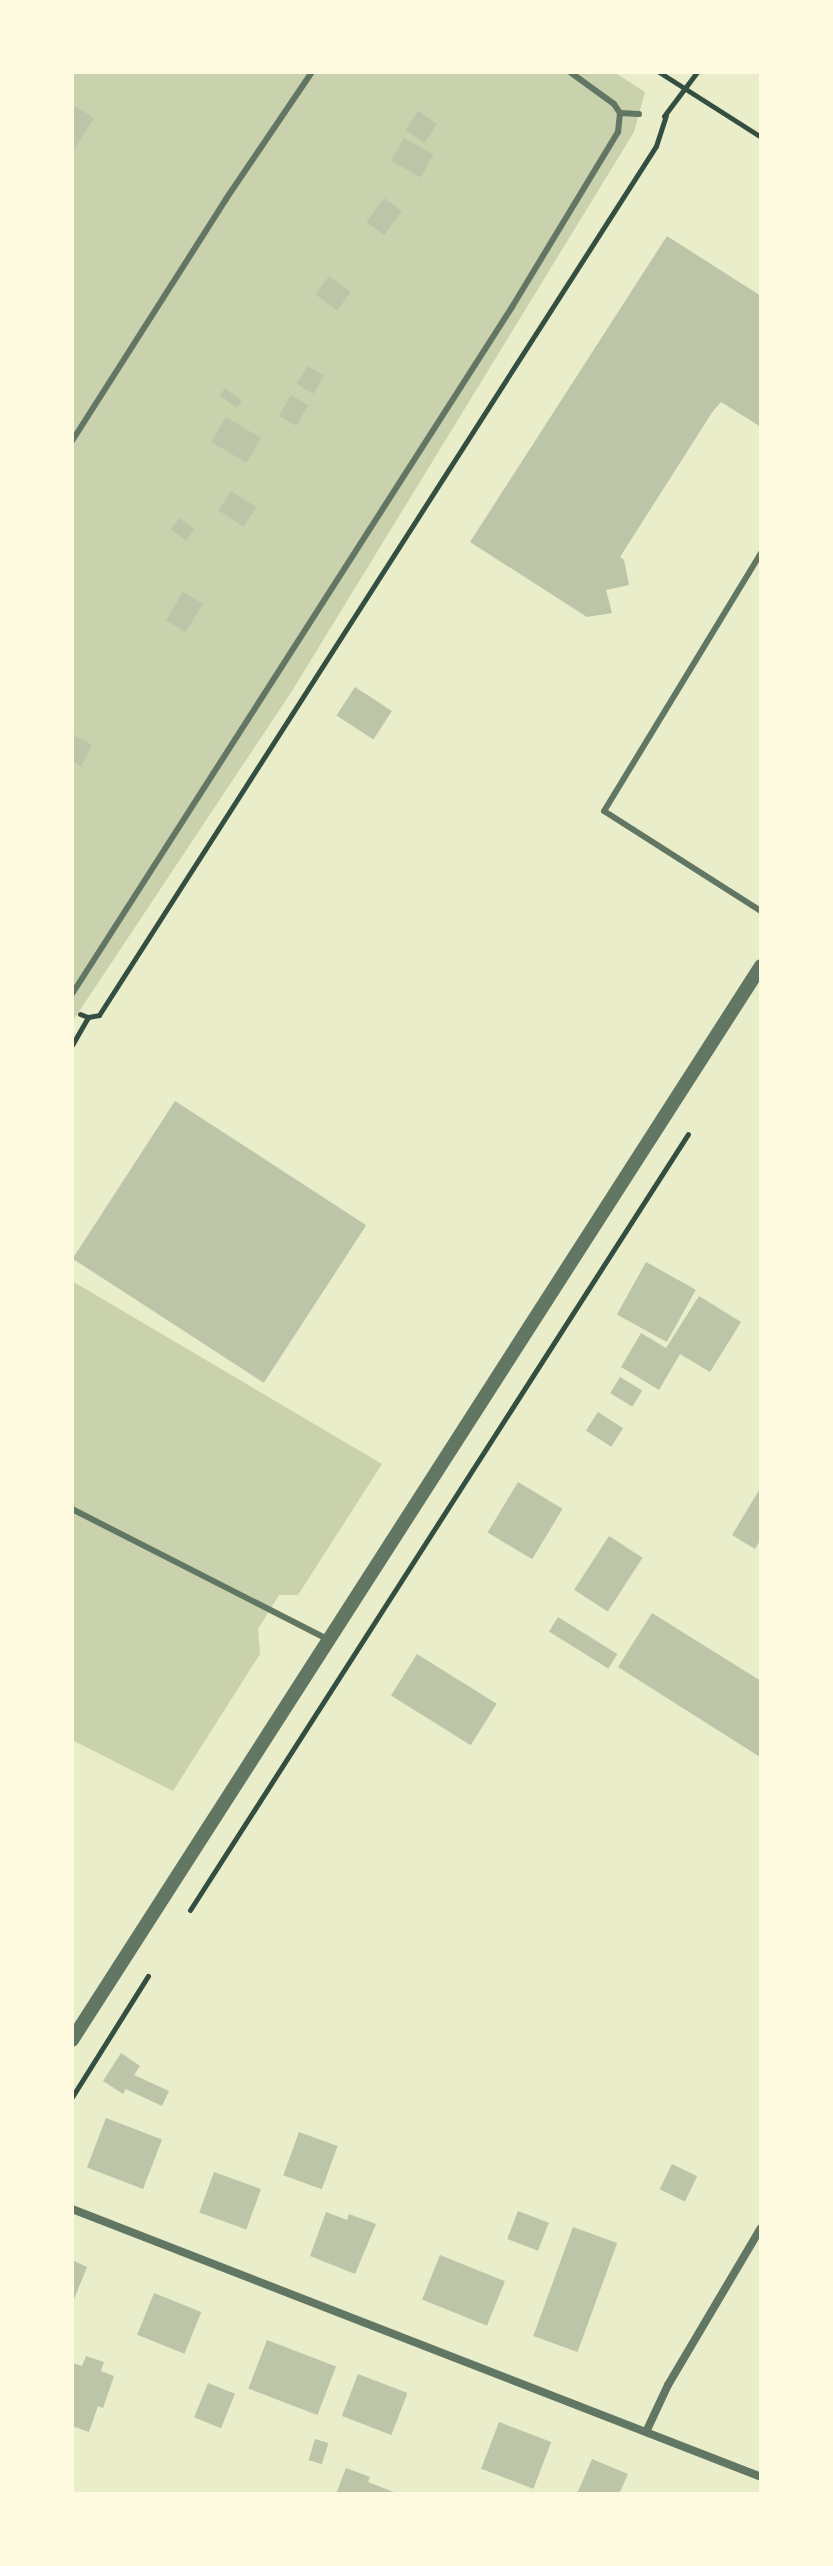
<!DOCTYPE html>
<style>
body{margin:0}
#map{position:relative;width:833px;height:2566px;overflow:hidden;background:#e9edc9;font-family:"DejaVu Sans",sans-serif}
div>[style]{position:absolute}
.green>*{inset:0;background:#cad2ad}
.building>*{inset:0;background:#bcc5a7;transform-origin:0 0}
.path>*{height:5px;margin:-2.5px;padding:0 2.5px;transform-origin:2.5px;border-radius:2.5px;background:#344e41}
.service>*{height:6px;margin:-3px;padding:0 3px;transform-origin:3px;border-radius:3px;background:#617663}
.minor>*{height:8px;margin:-4px;padding:0 4px;transform-origin:4px;border-radius:4px;background:#617663}
.tertiary>*{height:14px;margin:-7px;padding:0 7px;transform-origin:7px;border-radius:7px;background:#617663}
span{translate:-50% -50%;white-space:nowrap;text-align:center;line-height:1.15;-webkit-text-stroke:8px #fefae0;paint-order:stroke}
.frame{position:absolute;inset:0;border:74px solid #fefae0;pointer-events:none}
</style>
<div id="map">
<div class="green">
<div style="clip-path:polygon(72px 72px,614px 72px,645px 92px,634px 132px,292px 691px,72px 1022px)"></div>
<div style="clip-path:polygon(72px 1281px,382px 1464px,298px 1595px,279px 1595px,271px 1608px,258px 1629px,260px 1654px,173px 1791px,72px 1740px)"></div>
</div>
<div class="building">
<div style="clip-path:polygon(75px 106px,94px 118px,72px 153px,72px 110px)"></div>
<div style="left:418px;top:111px;width:23px;height:23px;rotate:34deg"></div>
<div style="left:404px;top:138px;width:34px;height:26px;rotate:30deg"></div>
<div style="left:384px;top:198px;width:22px;height:30px;rotate:36deg"></div>
<div style="clip-path:polygon(667px 236px,761px 296px,761px 427px,721px 402px,713px 411px,620px 557px,624px 560px,629px 585px,606px 590px,612px 613px,587px 617px,470px 542px)"></div>
<div style="left:329px;top:276px;width:27px;height:23px;rotate:36deg"></div>
<div style="left:308px;top:366px;width:19px;height:21px;rotate:32deg"></div>
<div style="left:225px;top:388px;width:21px;height:9px;rotate:37deg"></div>
<div style="left:291px;top:395px;width:20px;height:24px;rotate:30deg"></div>
<div style="left:226px;top:417px;width:41px;height:29px;rotate:31deg"></div>
<div style="left:231px;top:491px;width:30px;height:23px;rotate:33deg"></div>
<div style="left:179px;top:518px;width:19px;height:14px;rotate:36deg"></div>
<div style="left:183px;top:592px;width:23px;height:33px;rotate:31deg"></div>
<div style="left:355px;top:687px;width:44px;height:34px;rotate:33deg"></div>
<div style="clip-path:polygon(72px 734px,92px 745px,81px 766px,72px 761px)"></div>
<div style="left:175px;top:1101px;width:228px;height:188px;rotate:33deg"></div>
<div style="left:646px;top:1262px;width:57px;height:60px;rotate:29deg"></div>
<div style="clip-path:polygon(699px 1296px,741px 1322px,710px 1372px,680px 1354px,659px 1390px,621px 1367px,641px 1333px,666px 1348px)"></div>
<div style="left:620px;top:1377px;width:26px;height:19px;rotate:31deg"></div>
<div style="left:598px;top:1412px;width:30px;height:22px;rotate:33deg"></div>
<div style="left:518px;top:1482px;width:52px;height:59px;rotate:31deg"></div>
<div style="clip-path:polygon(761px 1487px,761px 1539px,755px 1549px,732px 1535px)"></div>
<div style="left:609px;top:1536px;width:40px;height:64px;rotate:33deg"></div>
<div style="clip-path:polygon(652px 1613px,761px 1681px,760px 1757px,618px 1667px)"></div>
<div style="left:558px;top:1617px;width:70px;height:17px;rotate:32deg"></div>
<div style="left:417px;top:1654px;width:94px;height:49px;rotate:32deg"></div>
<div style="clip-path:polygon(121px 2053px,140px 2066px,134px 2075px,169px 2091px,162px 2106px,126px 2089px,123px 2094px,103px 2081px)"></div>
<div style="left:106px;top:2118px;width:60px;height:53px;rotate:21deg"></div>
<div style="left:299px;top:2132px;width:41px;height:46px;rotate:20deg"></div>
<div style="left:672px;top:2164px;width:28px;height:28px;rotate:26deg"></div>
<div style="left:214px;top:2172px;width:50px;height:43px;rotate:20deg"></div>
<div style="left:518px;top:2211px;width:33px;height:30px;rotate:21deg"></div>
<div style="clip-path:polygon(326px 2212px,347px 2220px,349px 2214px,376px 2224px,355px 2274px,310px 2256px)"></div>
<div style="left:573px;top:2227px;width:47px;height:116px;rotate:20deg"></div>
<div style="left:440px;top:2255px;width:70px;height:48px;rotate:22deg"></div>
<div style="clip-path:polygon(72px 2260px,87px 2267px,72px 2304px)"></div>
<div style="left:154px;top:2293px;width:51px;height:45px;rotate:22deg"></div>
<div style="left:267px;top:2340px;width:74px;height:52px;rotate:21deg"></div>
<div style="clip-path:polygon(86px 2356px,104px 2362px,101px 2371px,114px 2376px,103px 2408px,98px 2406px,89px 2432px,72px 2426px,72px 2363px,82px 2366px)"></div>
<div style="left:358px;top:2374px;width:53px;height:45px;rotate:21deg"></div>
<div style="left:208px;top:2383px;width:29px;height:37px;rotate:22deg"></div>
<div style="left:499px;top:2422px;width:56px;height:50px;rotate:21deg"></div>
<div style="left:315px;top:2439px;width:14px;height:22px;rotate:17deg"></div>
<div style="clip-path:polygon(592px 2459px,628px 2474px,619px 2494px,577px 2494px)"></div>
<div style="clip-path:polygon(346px 2468px,370px 2477px,368px 2482px,399px 2494px,336px 2494px)"></div>
</div>
<div class="path">
<div style="left:659px;top:72px;width:121px;rotate:32.5deg"></div>
<div style="left:664px;top:116px;width:55px;rotate:-53.1deg"></div>
<div style="left:80px;top:1014px;width:9px;rotate:21deg"></div>
<div style="left:88px;top:1017px;width:11px;rotate:-10deg"></div>
<div style="left:99px;top:1015px;width:1032px;rotate:-57.34deg"></div>
<div style="left:656px;top:146px;width:32px;rotate:-72deg"></div>
<div style="left:72px;top:1045px;width:32px;rotate:-60deg"></div>
<div style="left:190px;top:1910px;width:922px;rotate:-57.31deg"></div>
<div style="left:72px;top:2097px;width:143px;rotate:-57.9deg"></div>
</div>
<div class="service">
<div style="left:620px;top:113px;width:19px;rotate:3deg"></div>
<div style="left:72px;top:441px;width:287px;rotate:-57.5deg"></div>
<div style="left:226px;top:199px;width:153px;rotate:-55.9deg"></div>
<div style="left:761px;top:553px;width:302px;rotate:121.3deg"></div>
<div style="left:604px;top:811px;width:186px;rotate:32.5deg"></div>
<div style="left:72px;top:994px;width:816px;rotate:-57.36deg"></div>
<div style="left:512px;top:307px;width:205px;rotate:-58.8deg"></div>
<div style="left:618px;top:132px;width:19px;rotate:-84deg"></div>
<div style="left:620px;top:113px;width:11px;rotate:-124deg"></div>
<div style="left:614px;top:104px;width:54px;rotate:-144deg"></div>
<div style="left:72px;top:1509px;width:288px;rotate:27deg"></div>
</div>
<div class="minor">
<div style="left:72px;top:2209px;width:739px;rotate:21.25deg"></div>
<div style="left:646px;top:2432px;width:52px;rotate:-64.9deg"></div>
<div style="left:668px;top:2385px;width:182px;rotate:-59.4deg"></div>
</div>
<div class="tertiary">
<div style="left:72px;top:2040px;width:1276px;rotate:-57.32deg"></div>
</div>
<div class="frame"></div>
</div>
